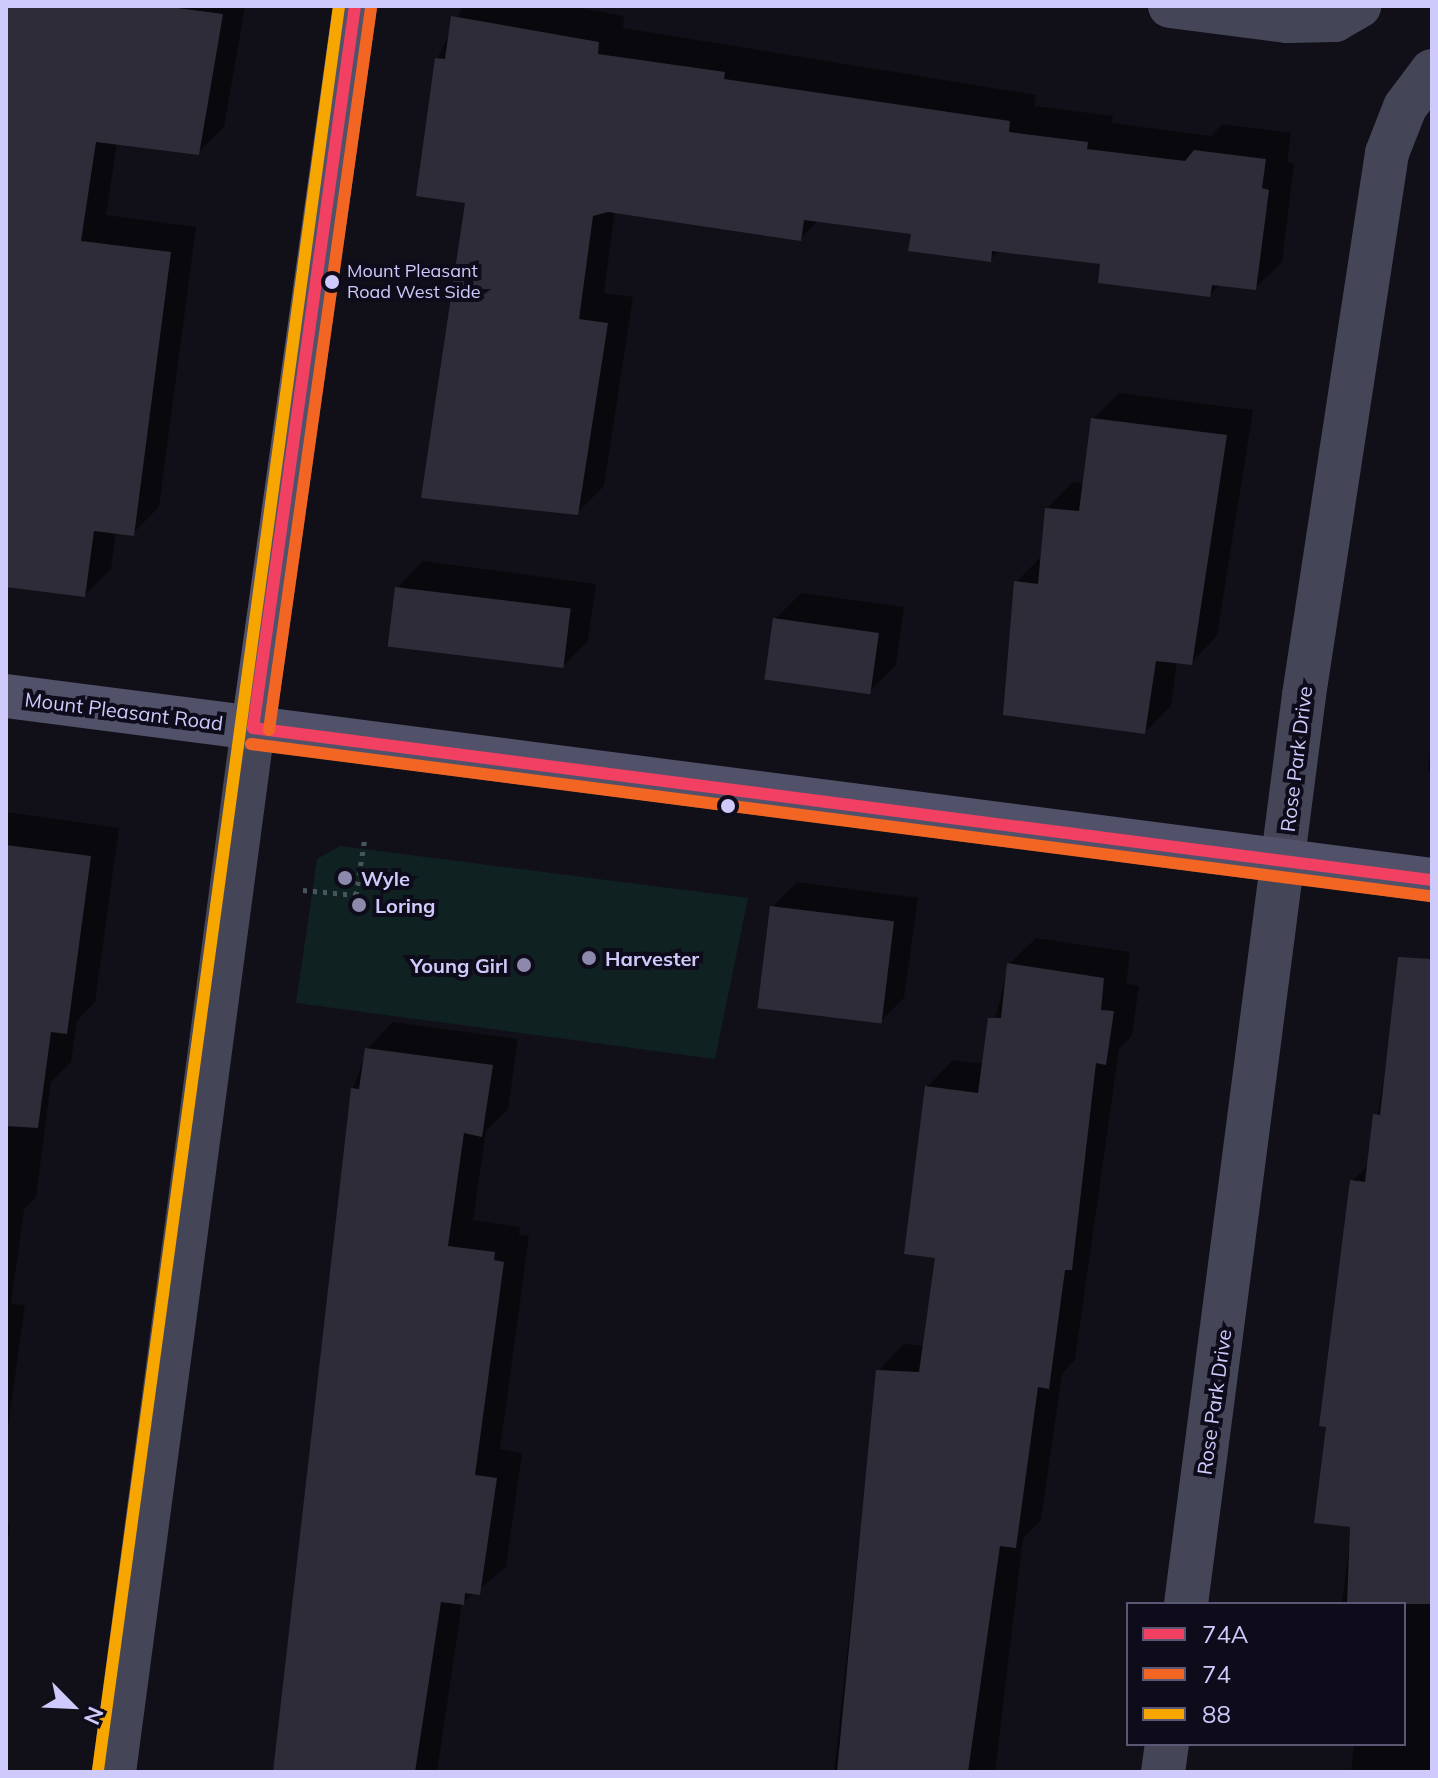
<!DOCTYPE html>
<style>
body{margin:0}
#map{position:relative;width:1438px;height:1778px;overflow:hidden;background:#111018;font-family:Mulish,sans-serif}
div>[style]{position:absolute}
.green>*{inset:0;background:#102122}
.shadow>*{inset:0;background:#0007}
.building>*{inset:0;background:#2f2c3a;transform-origin:0 0}
.path>*{height:5px;margin-top:-2.5px;transform-origin:0;background:repeating-linear-gradient(90deg,#47555f 0 4px,transparent 0 10px)}
.street>*{height:44px;margin:-22px;padding:0 22px;transform-origin:22px;border-radius:22px;background:#454558}
.secondary>*{height:44px;margin:-22px;padding:0 22px;transform-origin:22px;border-radius:22px;background:#52516a}
.bus-1>*{height:12px;margin:-6px;padding:0 6px;transform-origin:6px;border-radius:6px;background:#f24062}
.bus-2>*{height:12px;margin:-6px;padding:0 6px;transform-origin:6px;border-radius:6px;background:#f26522}
.bus-3>*{height:12px;margin:-6px;padding:0 6px;transform-origin:6px;border-radius:6px;background:#f7a600}
.dots>*{width:22px;height:22px;translate:-50% -50%;box-sizing:border-box;border:4px solid #0e0c1b;border-radius:50%}
span{translate:-50% -50%;white-space:nowrap;text-align:center;line-height:1.15;-webkit-text-stroke:8px #0e0c1b;paint-order:stroke}
.bus-label{font-size:18px;color:#cecafb}
.left{translate:0 -50%;text-align:left}
.street-label{font-size:20px;color:#cecafb}
.poi-label{font-size:20px;color:#cecafb;font-weight:700}
.right{translate:-100% -50%;text-align:right}
.frame{position:absolute;inset:0;border:8px solid #cecafb;pointer-events:none}
.legend{position:absolute;left:1126px;top:1602px;width:280px;height:144px;box-sizing:border-box;background:#0e0c1b;border:2px solid #5b5875;margin:0;padding:10px 14px;list-style:none;font-size:24px;color:#cecafb}
.legend li{display:flex;align-items:center;gap:16px;height:40px}
.legend b{width:40px;border:2px solid #5b5875}
.north{position:absolute;left:32px;top:1666px;width:80px;height:80px;-webkit-text-stroke:6px #0e0c1b;paint-order:stroke;rotate:114deg;font-size:22px;font-weight:700;line-height:32px;text-align:center;color:#cecafb}
.north::after{content:'';display:block;margin:auto;width:28px;height:36px;background:#cecafb;clip-path:polygon(50% 0,100% 100%,50% 72%,0 100%)}
</style>
<div id="map">
<div class="green">
<div style="clip-path:polygon(340px 846px,748px 898px,715px 1059px,296px 1003px,317px 859px)"></div>
</div>
<div class="shadow">
<div style="clip-path:polygon(6px 6px,245px 6px,224px 127px,198px 153px,117px 143px,106px 215px,196px 227px,159px 507px,133px 533px,116px 531px,111px 569px,85px 595px,6px 585px)"></div>
<div style="clip-path:polygon(463px 6px,569px 6px,624px 16px,623px 28px,1036px 95px,1034px 106px,1113px 116px,1112px 123px,1211px 136px,1222px 124px,1291px 133px,1287px 162px,1294px 164px,1282px 262px,1255px 288px,1220px 284px,1210px 295px,1102px 262px,1000px 250px,990px 260px,913px 232px,819px 220px,800px 239px,615px 211px,604px 293px,633px 297px,604px 486px,577px 513px,467px 201px,437px 59px)"></div>
<div style="clip-path:polygon(1119px 393px,1253px 410px,1217px 636px,1191px 663px,1177px 661px,1171px 706px,1145px 732px,1016px 582px,1043px 555px,1047px 508px,1073px 482px,1085px 484px,1093px 419px)"></div>
<div style="clip-path:polygon(423px 561px,596px 584px,588px 641px,562px 667px,397px 588px)"></div>
<div style="clip-path:polygon(801px 593px,904px 607px,896px 665px,870px 691px,775px 619px)"></div>
<div style="clip-path:polygon(1432px 732px,1432px 771px,1428px 771px)"></div>
<div style="clip-path:polygon(6px 812px,119px 828px,95px 1002px,77px 1021px,71px 1062px,51px 1082px,36px 1197px,24px 1209px,11px 1304px,25px 1305px,6px 1441px)"></div>
<div style="clip-path:polygon(797px 882px,918px 898px,904px 998px,879px 1023px,772px 907px)"></div>
<div style="clip-path:polygon(1036px 938px,1130px 952px,1126px 984px,1139px 986px,1132px 1036px,1119px 1049px,1075px 1360px,1062px 1374px,1041px 1520px,1023px 1538px,995px 1772px,834px 1772px,878px 1371px,904px 1344px,925px 1346px,937px 1256px,927px 1087px,953px 1060px,984px 1064px,1009px 964px)"></div>
<div style="clip-path:polygon(1432px 1002px,1432px 1772px,1351px 1772px,1354px 1744px,1404px 1744px,1404px 1604px,1342px 1604px,1352px 1525px,1352px 1181px,1370px 1163px,1391px 1031px)"></div>
<div style="clip-path:polygon(393px 1022px,518px 1039px,508px 1109px,486px 1131px,473px 1220px,520px 1227px,519px 1235px,529px 1236px,500px 1449px,522px 1453px,506px 1567px,462px 1603px,437px 1772px,276px 1772px,353px 1089px,367px 1049px)"></div>
<div style="clip-path:polygon(6px 1524px,10px 1525px,6px 1554px)"></div>
</div>
<div class="building">
<div style="clip-path:polygon(6px 6px,162px 6px,223px 14px,199px 155px,96px 142px,81px 241px,171px 252px,134px 536px,94px 531px,85px 597px,6px 587px)"></div>
<div style="clip-path:polygon(451px 16px,599px 42px,598px 54px,725px 72px,724px 79px,1010px 121px,1009px 132px,1088px 142px,1087px 149px,1185px 161px,1194px 150px,1266px 159px,1262px 188px,1269px 190px,1256px 290px,1212px 285px,1210px 297px,1098px 283px,1100px 264px,992px 251px,991px 262px,908px 251px,911px 234px,804px 220px,801px 241px,608px 212px,593px 216px,579px 319px,608px 323px,578px 515px,421px 498px,465px 203px,416px 196px,435px 58px,445px 59px)"></div>
<div style="clip-path:polygon(1091px 418px,1227px 435px,1192px 665px,1156px 661px,1145px 734px,1003px 715px,1014px 581px,1038px 584px,1045px 508px,1079px 511px)"></div>
<div style="left:395px;top:587px;width:177px;height:60px;rotate:7deg"></div>
<div style="left:773px;top:618px;width:107px;height:62px;rotate:8deg"></div>
<div style="clip-path:polygon(6px 845px,91px 856px,67px 1034px,51px 1032px,38px 1128px,6px 1126px)"></div>
<div style="left:770px;top:906px;width:125px;height:103px;rotate:7deg"></div>
<div style="clip-path:polygon(1398px 957px,1432px 959px,1432px 1604px,1347px 1604px,1350px 1527px,1314px 1523px,1326px 1427px,1319px 1426px,1350px 1180px,1365px 1182px,1373px 1114px,1380px 1115px)"></div>
<div style="clip-path:polygon(1007px 963px,1104px 978px,1101px 1010px,1114px 1011px,1106px 1065px,1096px 1063px,1072px 1270px,1065px 1270px,1049px 1389px,1038px 1387px,1016px 1548px,1000px 1546px,968px 1772px,837px 1772px,876px 1370px,919px 1372px,935px 1258px,904px 1254px,925px 1086px,978px 1093px,988px 1018px,1001px 1018px)"></div>
<div style="clip-path:polygon(365px 1048px,493px 1065px,482px 1137px,464px 1133px,448px 1246px,495px 1252px,494px 1260px,504px 1262px,475px 1475px,497px 1478px,480px 1595px,465px 1593px,464px 1605px,441px 1602px,415px 1772px,273px 1772px,351px 1088px,359px 1089px)"></div>
</div>
<div class="path">
<div style="left:303px;top:890px;width:53px;rotate:5.4deg"></div>
<div style="left:356px;top:895px;width:59px;rotate:-81.2deg"></div>
</div>
<div class="street">
<div style="left:1170px;top:6px;width:118px;rotate:7.3deg"></div>
<div style="left:1287px;top:21px;width:48px;rotate:-1.2deg"></div>
<div style="left:1335px;top:20px;width:28px;rotate:-30deg"></div>
<div style="left:1186px;top:1604px;width:917px;rotate:-82.6deg"></div>
<div style="left:1304px;top:695px;width:548px;rotate:-81.29deg"></div>
<div style="left:1387px;top:153px;width:49px;rotate:-68.6deg"></div>
<div style="left:1405px;top:107px;width:45px;rotate:-53.1deg"></div>
<div style="left:114px;top:1772px;width:1053px;rotate:-82.42deg"></div>
<div style="left:1163px;top:1772px;width:28px;rotate:-82deg"></div>
</div>
<div class="secondary">
<div style="left:6px;top:696px;width:1438px;rotate:7.35deg"></div>
<div style="left:253px;top:728px;width:729px;rotate:-81.96deg"></div>
</div>
<div class="bus-1">
<div style="left:253px;top:728px;width:1189px;rotate:7.35deg"></div>
<div style="left:253px;top:728px;width:729px;rotate:-81.96deg"></div>
</div>
<div class="bus-2">
<div style="left:269px;top:730px;width:729px;rotate:-81.96deg"></div>
<div style="left:251px;top:744px;width:1189px;rotate:7.35deg"></div>
</div>
<div class="bus-3">
<div style="left:98px;top:1770px;width:1780px;rotate:-82.22deg"></div>
</div>
<div class="dots">
<div style="left:332px;top:282px;background:#cecafb"></div>
<div style="left:728px;top:806px;background:#cecafb"></div>
<div style="left:345px;top:878px;background:#8c89ac"></div>
<div style="left:359px;top:905px;background:#8c89ac"></div>
<div style="left:589px;top:958px;background:#8c89ac"></div>
<div style="left:524px;top:965px;background:#8c89ac"></div>
</div>
<div class="bus-label">
<span class="left" style="left:347px;top:282px">Mount Pleasant<br>Road West Side</span>
</div>
<div class="street-label">
<span style="left:124px;top:711px;rotate:7deg">Mount Pleasant Road</span>
<span style="left:1296px;top:759px;rotate:-83deg">Rose Park Drive</span>
<span style="left:1214px;top:1402px;rotate:-82deg">Rose Park Drive</span>
</div>
<div class="poi-label">
<span class="left" style="left:361px;top:878px">Wyle</span>
<span class="left" style="left:375px;top:905px">Loring</span>
<span class="left" style="left:605px;top:958px">Harvester</span>
<span class="right" style="left:508px;top:965px">Young Girl</span>
</div>
<div class="frame"></div>
<ul class="legend">
<li><b style="height:10px;background:#f24062"></b>74A</li>
<li><b style="height:10px;background:#f26522"></b>74</li>
<li><b style="height:10px;background:#f7a600"></b>88</li>
</ul>
<div class="north">N</div>
</div>
